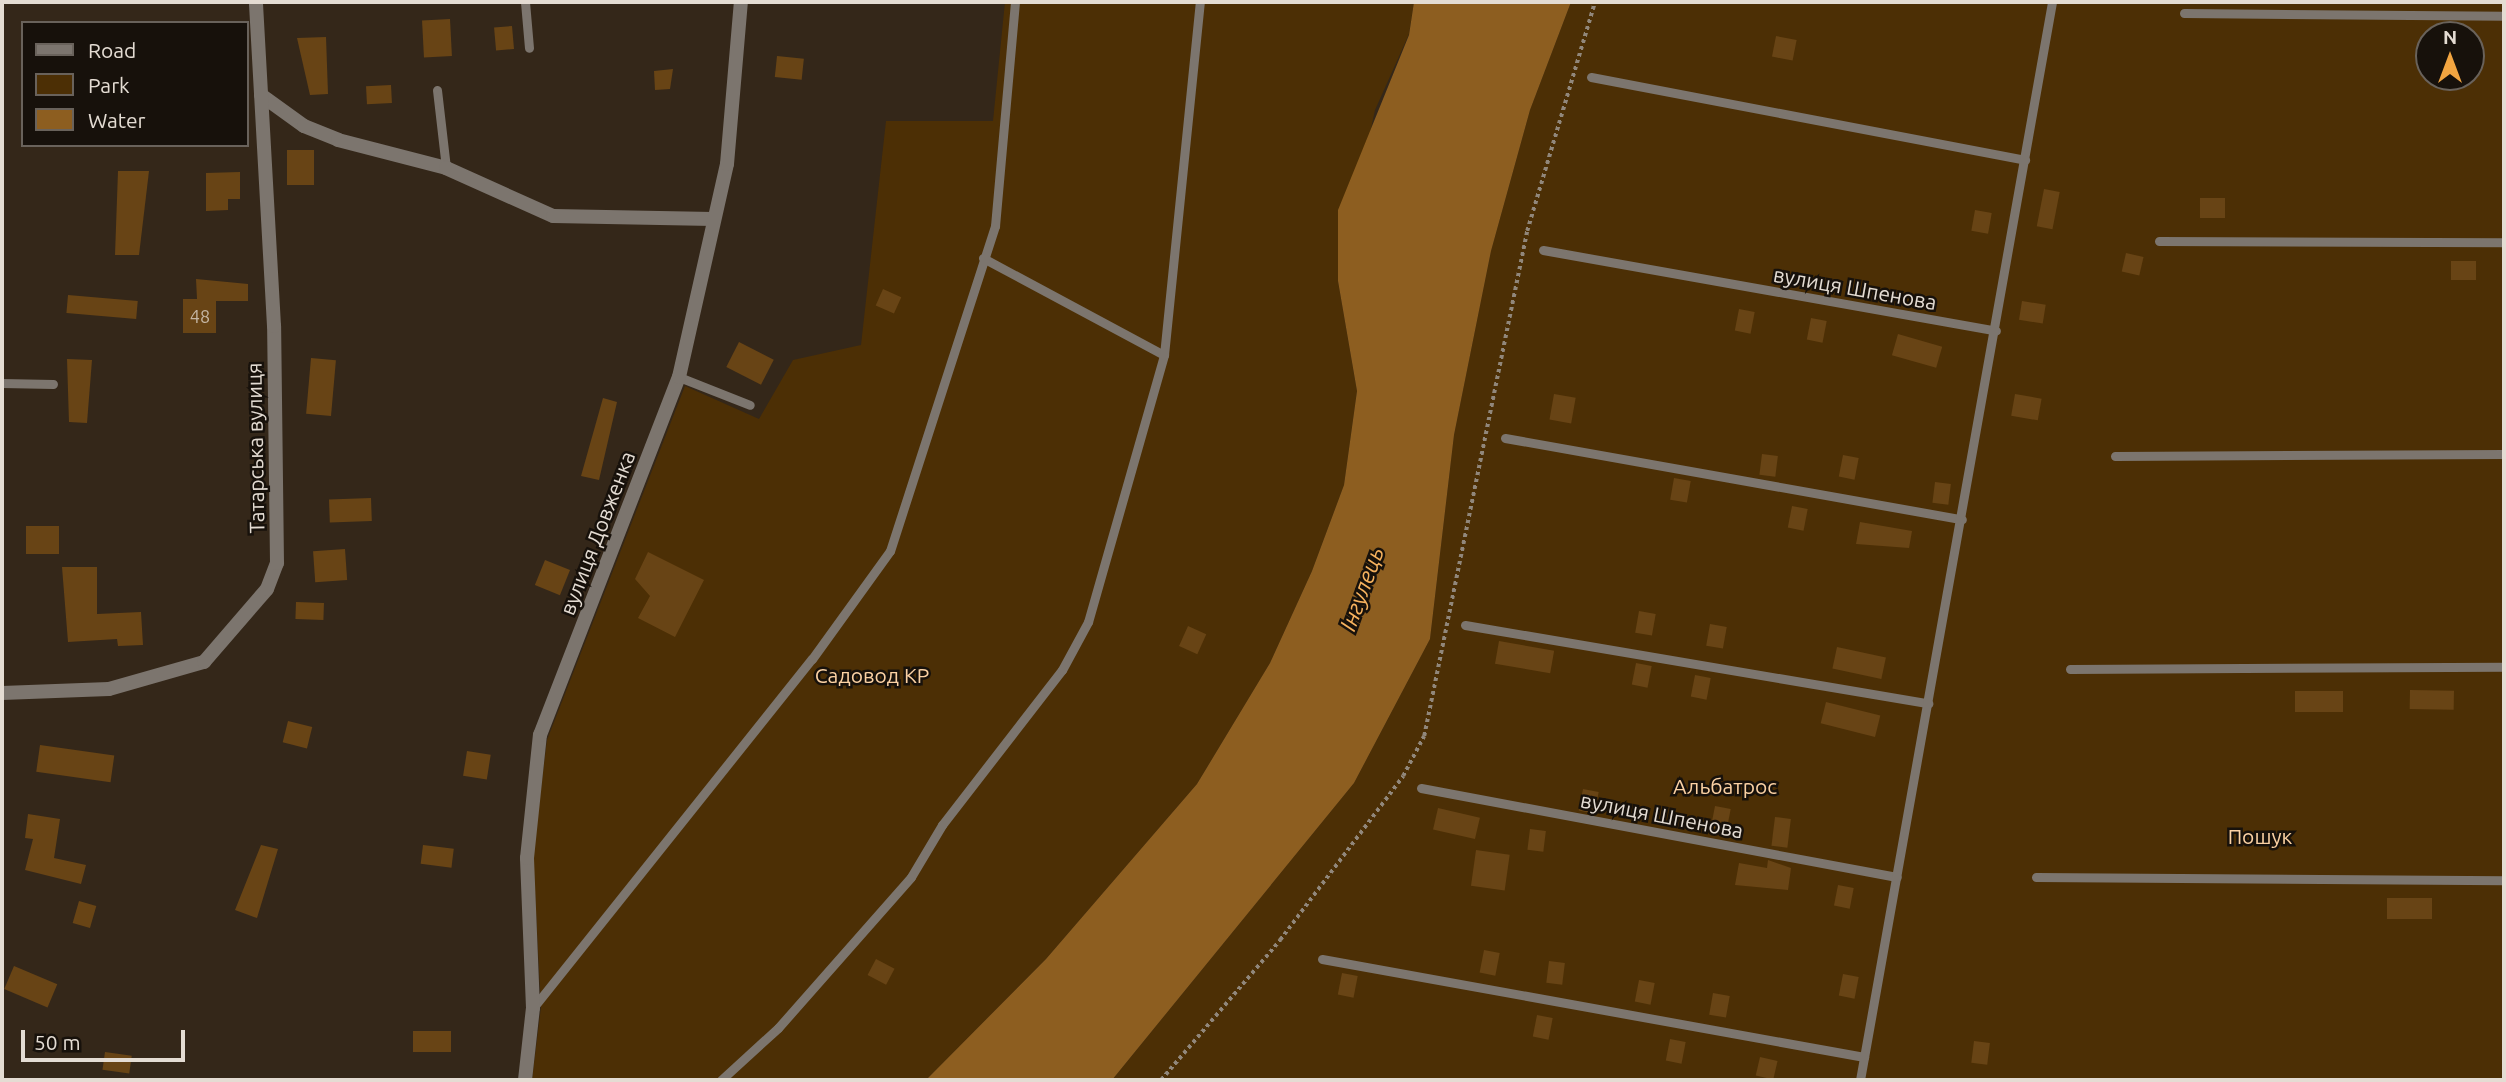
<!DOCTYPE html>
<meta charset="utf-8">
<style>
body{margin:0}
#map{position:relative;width:2506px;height:1082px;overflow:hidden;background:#342719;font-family:Ubuntu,sans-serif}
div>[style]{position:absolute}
.green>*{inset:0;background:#4c2f05}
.water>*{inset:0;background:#8d5e20}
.building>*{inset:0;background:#684415;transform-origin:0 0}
.path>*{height:3.5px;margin-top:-1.75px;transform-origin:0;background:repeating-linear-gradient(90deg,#91877b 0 3.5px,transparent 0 7px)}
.service>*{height:9px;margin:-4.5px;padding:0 4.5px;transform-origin:4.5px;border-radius:4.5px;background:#7c756e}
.minor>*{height:14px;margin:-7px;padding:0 7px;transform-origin:7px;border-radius:7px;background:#7c756e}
span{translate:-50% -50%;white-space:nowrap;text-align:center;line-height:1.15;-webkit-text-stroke:5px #17110b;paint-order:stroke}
.number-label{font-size:18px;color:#c5b6a4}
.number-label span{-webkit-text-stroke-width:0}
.street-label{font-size:21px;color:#e4dcd3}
.park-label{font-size:21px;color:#fbd1a3}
.water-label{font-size:23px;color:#f6b25e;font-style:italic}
.frame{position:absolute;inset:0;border:4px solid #e4dcd3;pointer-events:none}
.legend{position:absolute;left:21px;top:21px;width:228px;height:126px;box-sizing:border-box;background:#17110b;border:2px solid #69625b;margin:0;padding:9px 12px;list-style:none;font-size:21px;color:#e4dcd3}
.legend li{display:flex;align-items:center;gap:14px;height:35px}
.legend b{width:35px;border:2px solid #69625b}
.north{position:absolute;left:2415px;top:21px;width:70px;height:70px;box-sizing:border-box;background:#17110b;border:2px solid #69625b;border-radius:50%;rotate:0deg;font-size:19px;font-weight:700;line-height:28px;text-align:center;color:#e4dcd3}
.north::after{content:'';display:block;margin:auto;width:24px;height:32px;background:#f2a541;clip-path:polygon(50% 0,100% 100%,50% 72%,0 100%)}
.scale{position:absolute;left:21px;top:1030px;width:164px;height:32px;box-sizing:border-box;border:4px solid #e4dcd3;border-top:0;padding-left:9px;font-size:21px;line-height:24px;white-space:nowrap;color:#e4dcd3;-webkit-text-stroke:5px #17110b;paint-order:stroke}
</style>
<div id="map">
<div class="green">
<div style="clip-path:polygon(1005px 2px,1414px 2px,1409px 34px,1375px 110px,1338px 281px,1357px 391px,1344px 485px,1312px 571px,1270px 663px,1197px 784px,1046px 959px,926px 1080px,532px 1080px,541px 1007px,533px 854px,547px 740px,685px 386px,759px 419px,793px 360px,861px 345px,886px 121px,993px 121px)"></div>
<div style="clip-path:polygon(evenodd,1571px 2px,2504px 2px,2504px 1080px,1112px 1080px,1354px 783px,1430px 639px,1454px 435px,1491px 251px,1530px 110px,1571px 2px,2429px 35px,2471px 35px,2471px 77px,2429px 77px,2429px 35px)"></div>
</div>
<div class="water">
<div style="clip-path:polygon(1414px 2px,1571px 2px,1530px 110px,1491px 251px,1454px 435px,1430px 639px,1354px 783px,1112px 1080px,926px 1080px,1046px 959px,1197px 784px,1270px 663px,1312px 571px,1344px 485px,1357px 391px,1338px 281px,1338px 210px,1409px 35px)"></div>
</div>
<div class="building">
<div style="left:450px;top:19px;width:37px;height:28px;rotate:87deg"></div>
<div style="left:512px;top:26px;width:23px;height:18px;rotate:85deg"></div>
<div style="left:1776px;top:36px;width:21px;height:21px;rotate:11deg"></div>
<div style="clip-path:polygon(326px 37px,328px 94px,310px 95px,297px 38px)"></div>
<div style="left:777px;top:56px;width:27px;height:21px;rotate:6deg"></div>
<div style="clip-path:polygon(673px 69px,670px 89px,655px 90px,654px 71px)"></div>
<div style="left:391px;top:85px;width:18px;height:25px;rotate:87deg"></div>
<div style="left:287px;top:150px;width:27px;height:35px"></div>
<div style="clip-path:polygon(118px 171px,149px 171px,139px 255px,115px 255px)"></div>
<div style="clip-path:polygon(240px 172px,240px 199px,228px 199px,228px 210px,206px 211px,206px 173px)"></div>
<div style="left:2044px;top:189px;width:16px;height:38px;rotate:11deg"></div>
<div style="left:2200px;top:198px;width:25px;height:20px"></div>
<div style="left:1975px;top:210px;width:17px;height:21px;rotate:10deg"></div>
<div style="left:2126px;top:253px;width:18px;height:19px;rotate:13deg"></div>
<div style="left:2451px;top:261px;width:25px;height:19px"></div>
<div style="clip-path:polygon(196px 279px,248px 284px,248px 301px,216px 301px,216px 333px,183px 333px,183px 299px,197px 299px)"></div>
<div style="left:883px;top:289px;width:20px;height:18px;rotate:24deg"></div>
<div style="left:68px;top:295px;width:70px;height:18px;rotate:5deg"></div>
<div style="left:2022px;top:301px;width:24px;height:19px;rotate:9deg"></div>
<div style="left:1739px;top:309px;width:16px;height:22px;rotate:11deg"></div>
<div style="left:1811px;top:318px;width:16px;height:22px;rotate:11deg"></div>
<div style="left:1898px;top:334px;width:46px;height:22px;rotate:16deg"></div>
<div style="left:739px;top:342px;width:39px;height:28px;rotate:27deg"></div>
<div style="left:311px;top:358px;width:25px;height:56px;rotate:5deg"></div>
<div style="clip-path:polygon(67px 359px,92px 360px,87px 423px,69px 422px)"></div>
<div style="left:1554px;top:394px;width:22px;height:26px;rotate:10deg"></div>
<div style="left:2015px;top:394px;width:27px;height:22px;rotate:10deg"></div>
<div style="clip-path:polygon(603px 398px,617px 402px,599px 480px,581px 476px)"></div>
<div style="left:1762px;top:454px;width:16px;height:21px;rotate:7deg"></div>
<div style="left:1843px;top:455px;width:16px;height:22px;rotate:11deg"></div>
<div style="left:1674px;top:478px;width:17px;height:22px;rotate:10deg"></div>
<div style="left:1935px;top:482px;width:16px;height:21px;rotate:7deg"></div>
<div style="left:371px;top:498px;width:23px;height:42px;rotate:88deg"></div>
<div style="left:1792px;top:506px;width:16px;height:22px;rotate:11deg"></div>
<div style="clip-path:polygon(1860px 522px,1912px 531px,1909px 548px,1856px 544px)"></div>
<div style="left:26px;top:526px;width:33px;height:28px"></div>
<div style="left:345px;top:549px;width:31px;height:32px;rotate:86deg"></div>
<div style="clip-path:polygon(648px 552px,704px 580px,675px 637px,638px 618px,650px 596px,635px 579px)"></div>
<div style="left:545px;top:560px;width:27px;height:27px;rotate:22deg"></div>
<div style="clip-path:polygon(62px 567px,97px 567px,97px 614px,141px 612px,143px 645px,118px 646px,117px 639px,68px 642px)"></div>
<div style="left:296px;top:602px;width:28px;height:17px;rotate:2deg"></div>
<div style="left:1639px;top:611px;width:17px;height:22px;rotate:10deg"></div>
<div style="left:1710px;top:624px;width:17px;height:22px;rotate:10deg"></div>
<div style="left:1188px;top:626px;width:20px;height:22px;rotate:24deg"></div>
<div style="left:1499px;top:641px;width:56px;height:23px;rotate:10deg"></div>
<div style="left:1837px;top:647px;width:50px;height:22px;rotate:12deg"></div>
<div style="left:1636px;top:663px;width:16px;height:22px;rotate:11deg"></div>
<div style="left:1695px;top:675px;width:16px;height:22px;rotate:11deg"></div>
<div style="left:2410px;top:690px;width:44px;height:19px;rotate:1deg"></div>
<div style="left:2295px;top:691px;width:48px;height:21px"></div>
<div style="left:1826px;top:702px;width:56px;height:22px;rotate:14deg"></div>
<div style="left:288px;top:721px;width:25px;height:22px;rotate:14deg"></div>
<div style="left:40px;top:745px;width:75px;height:27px;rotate:8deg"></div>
<div style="left:467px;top:751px;width:24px;height:25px;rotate:9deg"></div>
<div style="left:1583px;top:789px;width:16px;height:22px;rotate:11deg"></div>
<div style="left:1715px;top:806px;width:16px;height:22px;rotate:11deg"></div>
<div style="left:1438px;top:808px;width:43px;height:22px;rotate:13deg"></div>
<div style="clip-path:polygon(28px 814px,60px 819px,54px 858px,86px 865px,81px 884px,25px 870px,33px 839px,25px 838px)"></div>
<div style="left:1775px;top:817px;width:16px;height:29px;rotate:7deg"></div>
<div style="left:1530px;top:829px;width:16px;height:21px;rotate:7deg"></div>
<div style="clip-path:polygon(261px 845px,278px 849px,257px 918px,235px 910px)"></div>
<div style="left:423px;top:845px;width:31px;height:19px;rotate:7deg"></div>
<div style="left:1476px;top:850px;width:34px;height:36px;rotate:8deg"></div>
<div style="clip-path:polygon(1768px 860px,1791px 868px,1788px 890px,1735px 885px,1739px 863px,1767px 868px)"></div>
<div style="left:1838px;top:885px;width:16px;height:21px;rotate:11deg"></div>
<div style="left:2387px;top:898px;width:45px;height:21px"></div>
<div style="left:79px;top:901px;width:18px;height:23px;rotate:16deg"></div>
<div style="left:1484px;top:950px;width:16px;height:23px;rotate:11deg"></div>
<div style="left:876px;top:959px;width:21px;height:18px;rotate:28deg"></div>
<div style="left:1549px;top:961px;width:16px;height:22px;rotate:7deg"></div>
<div style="left:14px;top:966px;width:47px;height:25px;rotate:23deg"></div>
<div style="left:1342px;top:973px;width:16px;height:22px;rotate:11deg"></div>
<div style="left:1843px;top:974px;width:16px;height:22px;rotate:11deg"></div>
<div style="left:1639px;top:980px;width:16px;height:22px;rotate:11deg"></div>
<div style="left:1713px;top:993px;width:17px;height:22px;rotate:10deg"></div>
<div style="left:1537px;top:1015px;width:16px;height:22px;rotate:11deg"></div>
<div style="left:413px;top:1031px;width:38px;height:21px"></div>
<div style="left:1670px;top:1039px;width:16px;height:22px;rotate:11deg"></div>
<div style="left:1974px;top:1041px;width:16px;height:22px;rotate:7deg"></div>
<div style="left:105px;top:1052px;width:27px;height:18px;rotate:8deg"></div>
<div style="left:1760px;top:1057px;width:18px;height:19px;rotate:13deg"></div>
</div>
<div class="path">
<div style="left:1161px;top:1080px;width:184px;rotate:-49.6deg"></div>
<div style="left:1280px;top:940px;width:205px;rotate:-53.1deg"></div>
<div style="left:1403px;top:776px;width:45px;rotate:-62.3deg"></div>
<div style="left:1424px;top:736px;width:515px;rotate:-78.47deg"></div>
<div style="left:1527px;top:231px;width:239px;rotate:-73.5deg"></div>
</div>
<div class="service">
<div style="left:525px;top:2px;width:46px;rotate:85deg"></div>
<div style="left:2184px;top:13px;width:320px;rotate:0.5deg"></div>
<div style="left:1591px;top:77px;width:442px;rotate:10.8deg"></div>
<div style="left:437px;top:90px;width:79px;rotate:83.4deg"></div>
<div style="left:2159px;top:241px;width:345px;rotate:0.2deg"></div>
<div style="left:1543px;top:250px;width:460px;rotate:10.1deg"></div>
<div style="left:983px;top:258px;width:205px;rotate:28.2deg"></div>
<div style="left:679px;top:377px;width:76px;rotate:21.5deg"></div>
<div style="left:2px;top:383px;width:51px;rotate:1.1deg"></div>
<div style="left:1505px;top:438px;width:464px;rotate:10.1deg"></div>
<div style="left:2115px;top:456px;width:389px;rotate:-0.3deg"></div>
<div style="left:1465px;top:625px;width:470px;rotate:9.6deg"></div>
<div style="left:2070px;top:669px;width:434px;rotate:-0.3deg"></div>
<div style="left:1421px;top:788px;width:484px;rotate:10.6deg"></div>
<div style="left:2036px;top:877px;width:468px;rotate:0.4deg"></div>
<div style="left:1322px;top:959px;width:551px;rotate:10.25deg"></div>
<div style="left:533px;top:1008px;width:447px;rotate:-51.4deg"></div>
<div style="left:812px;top:659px;width:133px;rotate:-54.2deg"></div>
<div style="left:890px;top:551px;width:342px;rotate:-72.1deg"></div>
<div style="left:995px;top:226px;width:225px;rotate:-84.9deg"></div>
<div style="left:721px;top:1080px;width:77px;rotate:-42.4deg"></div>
<div style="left:778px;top:1028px;width:201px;rotate:-48.6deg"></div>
<div style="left:911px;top:877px;width:61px;rotate:-59.2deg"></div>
<div style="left:942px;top:825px;width:196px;rotate:-52.3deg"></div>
<div style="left:1062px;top:670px;width:55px;rotate:-61.6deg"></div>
<div style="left:1088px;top:622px;width:278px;rotate:-74.1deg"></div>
<div style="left:1164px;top:355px;width:355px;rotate:-84.2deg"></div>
<div style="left:1860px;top:1080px;width:1095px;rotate:-79.9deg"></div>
</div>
<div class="minor">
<div style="left:261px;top:95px;width:53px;rotate:35.8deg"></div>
<div style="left:304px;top:126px;width:37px;rotate:22deg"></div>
<div style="left:338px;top:140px;width:112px;rotate:14.5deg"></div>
<div style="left:446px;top:168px;width:117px;rotate:24.2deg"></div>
<div style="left:553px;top:216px;width:160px;rotate:1.1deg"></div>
<div style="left:2px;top:693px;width:107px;rotate:-2.1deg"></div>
<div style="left:109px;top:689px;width:99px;rotate:-15.9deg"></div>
<div style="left:204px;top:662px;width:96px;rotate:-49.2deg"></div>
<div style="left:267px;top:589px;width:28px;rotate:-69deg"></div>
<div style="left:277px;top:563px;width:237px;rotate:-90.7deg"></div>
<div style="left:274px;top:326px;width:324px;rotate:-93.2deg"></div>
<div style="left:525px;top:1080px;width:72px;rotate:-83.7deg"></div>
<div style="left:533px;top:1008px;width:150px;rotate:-92.3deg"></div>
<div style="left:527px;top:858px;width:124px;rotate:-84deg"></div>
<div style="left:540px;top:735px;width:384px;rotate:-68.8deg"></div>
<div style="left:679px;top:377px;width:218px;rotate:-77.3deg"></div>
<div style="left:727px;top:164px;width:163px;rotate:-85.1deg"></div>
</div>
<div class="number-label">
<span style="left:200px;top:316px">48</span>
</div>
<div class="street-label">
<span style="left:1855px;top:288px;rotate:10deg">вулиця Шпенова</span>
<span style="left:255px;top:448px;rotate:-91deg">Татарська вулиця</span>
<span style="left:597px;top:533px;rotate:-69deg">вулиця Довженка</span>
<span style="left:1662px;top:815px;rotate:11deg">вулиця Шпенова</span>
</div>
<div class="park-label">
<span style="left:872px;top:675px">Садовод КР</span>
<span style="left:1725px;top:786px">Альбатрос</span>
<span style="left:2260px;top:836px">Пошук</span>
</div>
<div class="water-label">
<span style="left:1362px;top:589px;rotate:-70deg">Інгулець</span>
</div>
<div class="frame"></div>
<ul class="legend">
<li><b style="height:9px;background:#7c756e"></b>Road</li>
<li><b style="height:19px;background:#4c2f05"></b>Park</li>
<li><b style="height:19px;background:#8d5e20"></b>Water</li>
</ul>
<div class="north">N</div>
<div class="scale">50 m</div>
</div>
